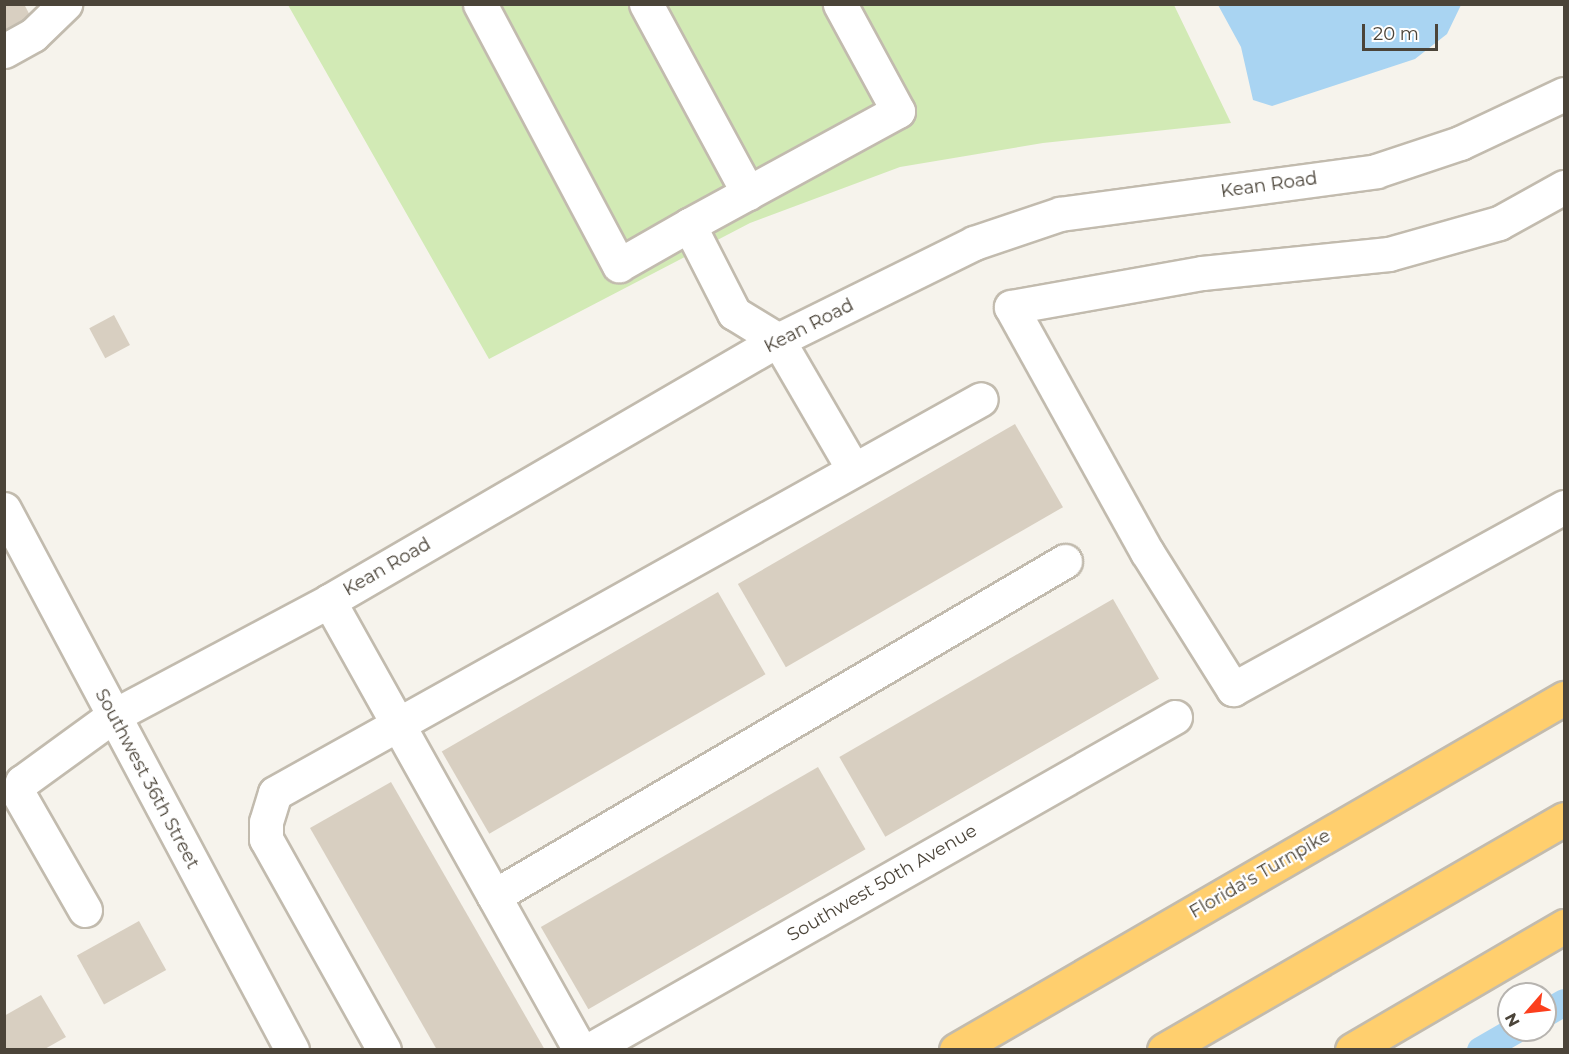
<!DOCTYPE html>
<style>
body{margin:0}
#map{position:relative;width:1569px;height:1054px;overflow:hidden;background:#f6f3ec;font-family:Montserrat,sans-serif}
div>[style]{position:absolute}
.green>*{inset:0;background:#d2eab5}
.water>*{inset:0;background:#a9d4f2}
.canal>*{height:27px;margin:-13.5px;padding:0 13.5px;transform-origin:13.5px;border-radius:13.5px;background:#a9d4f2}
.building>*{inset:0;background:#d8cfc1;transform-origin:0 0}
.roads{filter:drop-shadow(2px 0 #c2bbae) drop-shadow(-2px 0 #c2bbae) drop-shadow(0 2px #c2bbae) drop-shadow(0 -2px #c2bbae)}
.minor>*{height:33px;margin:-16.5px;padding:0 16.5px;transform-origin:16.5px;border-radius:16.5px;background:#fff}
.highway>*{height:33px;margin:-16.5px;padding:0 16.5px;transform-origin:16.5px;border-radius:16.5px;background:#ffcf6e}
span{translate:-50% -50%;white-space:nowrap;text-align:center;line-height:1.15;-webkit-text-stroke:4.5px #fff;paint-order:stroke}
.street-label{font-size:18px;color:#4b4439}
.frame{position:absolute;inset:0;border:6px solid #4b4439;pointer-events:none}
.north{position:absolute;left:1497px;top:982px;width:60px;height:60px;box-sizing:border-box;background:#fff;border:2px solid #b7b4b0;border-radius:50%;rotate:242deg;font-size:16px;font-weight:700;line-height:24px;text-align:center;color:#4b4439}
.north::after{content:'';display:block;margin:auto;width:21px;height:27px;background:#fc3f1d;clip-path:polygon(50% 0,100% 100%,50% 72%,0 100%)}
.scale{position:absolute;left:1362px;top:24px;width:76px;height:27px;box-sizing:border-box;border:3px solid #4b4439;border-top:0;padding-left:8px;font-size:18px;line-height:21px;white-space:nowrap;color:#4b4439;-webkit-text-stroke:4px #fff;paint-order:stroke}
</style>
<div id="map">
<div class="green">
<div style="clip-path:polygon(288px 5px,1174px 5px,1231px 123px,1043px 143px,900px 167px,750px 223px,489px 359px)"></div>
</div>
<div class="water">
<div style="clip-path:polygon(1218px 5px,1461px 4px,1461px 5px,1447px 34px,1415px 59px,1272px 106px,1253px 100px,1241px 47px)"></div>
</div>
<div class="canal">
<div style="left:1545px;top:1013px;width:22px;rotate:-30deg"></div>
<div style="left:1480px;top:1050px;width:39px;rotate:-30deg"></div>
</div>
<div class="building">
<div style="clip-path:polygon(4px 4px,24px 4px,35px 25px,4px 42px)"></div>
<div style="left:114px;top:315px;width:34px;height:28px;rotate:62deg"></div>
<div style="left:1015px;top:424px;width:96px;height:320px;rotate:60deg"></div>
<div style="left:718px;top:592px;width:95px;height:319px;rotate:60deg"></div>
<div style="left:1113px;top:599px;width:92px;height:316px;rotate:60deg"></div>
<div style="left:818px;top:767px;width:95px;height:320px;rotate:60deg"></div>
<div style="clip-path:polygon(391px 782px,545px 1050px,437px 1050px,310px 828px)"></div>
<div style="left:139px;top:921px;width:56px;height:71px;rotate:61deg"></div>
<div style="clip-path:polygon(41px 995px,66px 1037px,43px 1050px,6px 1050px,4px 1016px)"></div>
</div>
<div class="roads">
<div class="minor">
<div style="left:480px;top:4px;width:296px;rotate:62deg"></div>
<div style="left:619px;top:265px;width:81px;rotate:-29.7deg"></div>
<div style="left:689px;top:225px;width:99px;rotate:62.9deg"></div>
<div style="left:734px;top:313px;width:52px;rotate:31.5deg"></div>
<div style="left:778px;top:340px;width:149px;rotate:59.8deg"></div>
<div style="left:646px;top:4px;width:215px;rotate:61.6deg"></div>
<div style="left:4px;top:51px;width:33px;rotate:-29deg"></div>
<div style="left:33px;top:35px;width:45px;rotate:-44.1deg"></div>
<div style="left:1564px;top:187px;width:74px;rotate:151deg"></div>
<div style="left:1499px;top:223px;width:114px;rotate:164.3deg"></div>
<div style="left:1389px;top:254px;width:188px;rotate:174.2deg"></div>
<div style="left:1202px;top:273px;width:194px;rotate:169.9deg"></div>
<div style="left:1011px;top:307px;width:280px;rotate:61deg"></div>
<div style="left:1147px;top:552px;width:162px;rotate:57.9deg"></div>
<div style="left:1233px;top:689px;width:378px;rotate:-28.8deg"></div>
<div style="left:689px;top:225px;width:238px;rotate:-28.6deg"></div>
<div style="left:898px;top:111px;width:122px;rotate:-118.5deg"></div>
<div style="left:4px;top:509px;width:613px;rotate:61.97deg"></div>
<div style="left:329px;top:601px;width:514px;rotate:60.79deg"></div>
<div style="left:494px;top:896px;width:662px;rotate:-30.4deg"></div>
<div style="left:85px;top:910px;width:135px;rotate:-119.8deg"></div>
<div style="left:18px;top:793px;width:12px;rotate:-70deg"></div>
<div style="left:22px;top:782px;width:112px;rotate:-36deg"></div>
<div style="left:113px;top:716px;width:245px;rotate:-28deg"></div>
<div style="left:329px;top:601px;width:519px;rotate:-30.17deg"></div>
<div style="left:778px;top:340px;width:219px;rotate:-26.3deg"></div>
<div style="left:974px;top:243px;width:91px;rotate:-18.6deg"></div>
<div style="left:1060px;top:214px;width:319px;rotate:-7.7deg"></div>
<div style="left:1376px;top:171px;width:89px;rotate:-18.4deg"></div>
<div style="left:1460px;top:143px;width:115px;rotate:-25.2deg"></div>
<div style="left:384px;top:1050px;width:242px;rotate:-119.2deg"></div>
<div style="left:266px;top:839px;width:17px;rotate:-90deg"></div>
<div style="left:266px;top:822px;width:30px;rotate:-73deg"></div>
<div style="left:275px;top:793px;width:808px;rotate:-29.16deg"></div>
<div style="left:589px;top:1050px;width:674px;rotate:-29.61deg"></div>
</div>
<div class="highway">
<div style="left:956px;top:1050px;width:703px;rotate:-30.07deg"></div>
<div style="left:1164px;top:1050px;width:462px;rotate:-30deg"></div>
<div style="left:1352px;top:1050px;width:246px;rotate:-30.3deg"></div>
</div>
</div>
<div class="street-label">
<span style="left:1269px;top:185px;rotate:-8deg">Kean Road</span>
<span style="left:809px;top:326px;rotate:-27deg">Kean Road</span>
<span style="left:387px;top:567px;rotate:-30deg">Kean Road</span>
<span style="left:147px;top:779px;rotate:62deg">Southwest 36th Street</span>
<span style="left:1260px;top:874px;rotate:-30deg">Florida's Turnpike</span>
<span style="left:882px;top:883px;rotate:-30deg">Southwest 50th Avenue</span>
</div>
<div class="frame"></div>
<div class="north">N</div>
<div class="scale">20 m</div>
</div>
